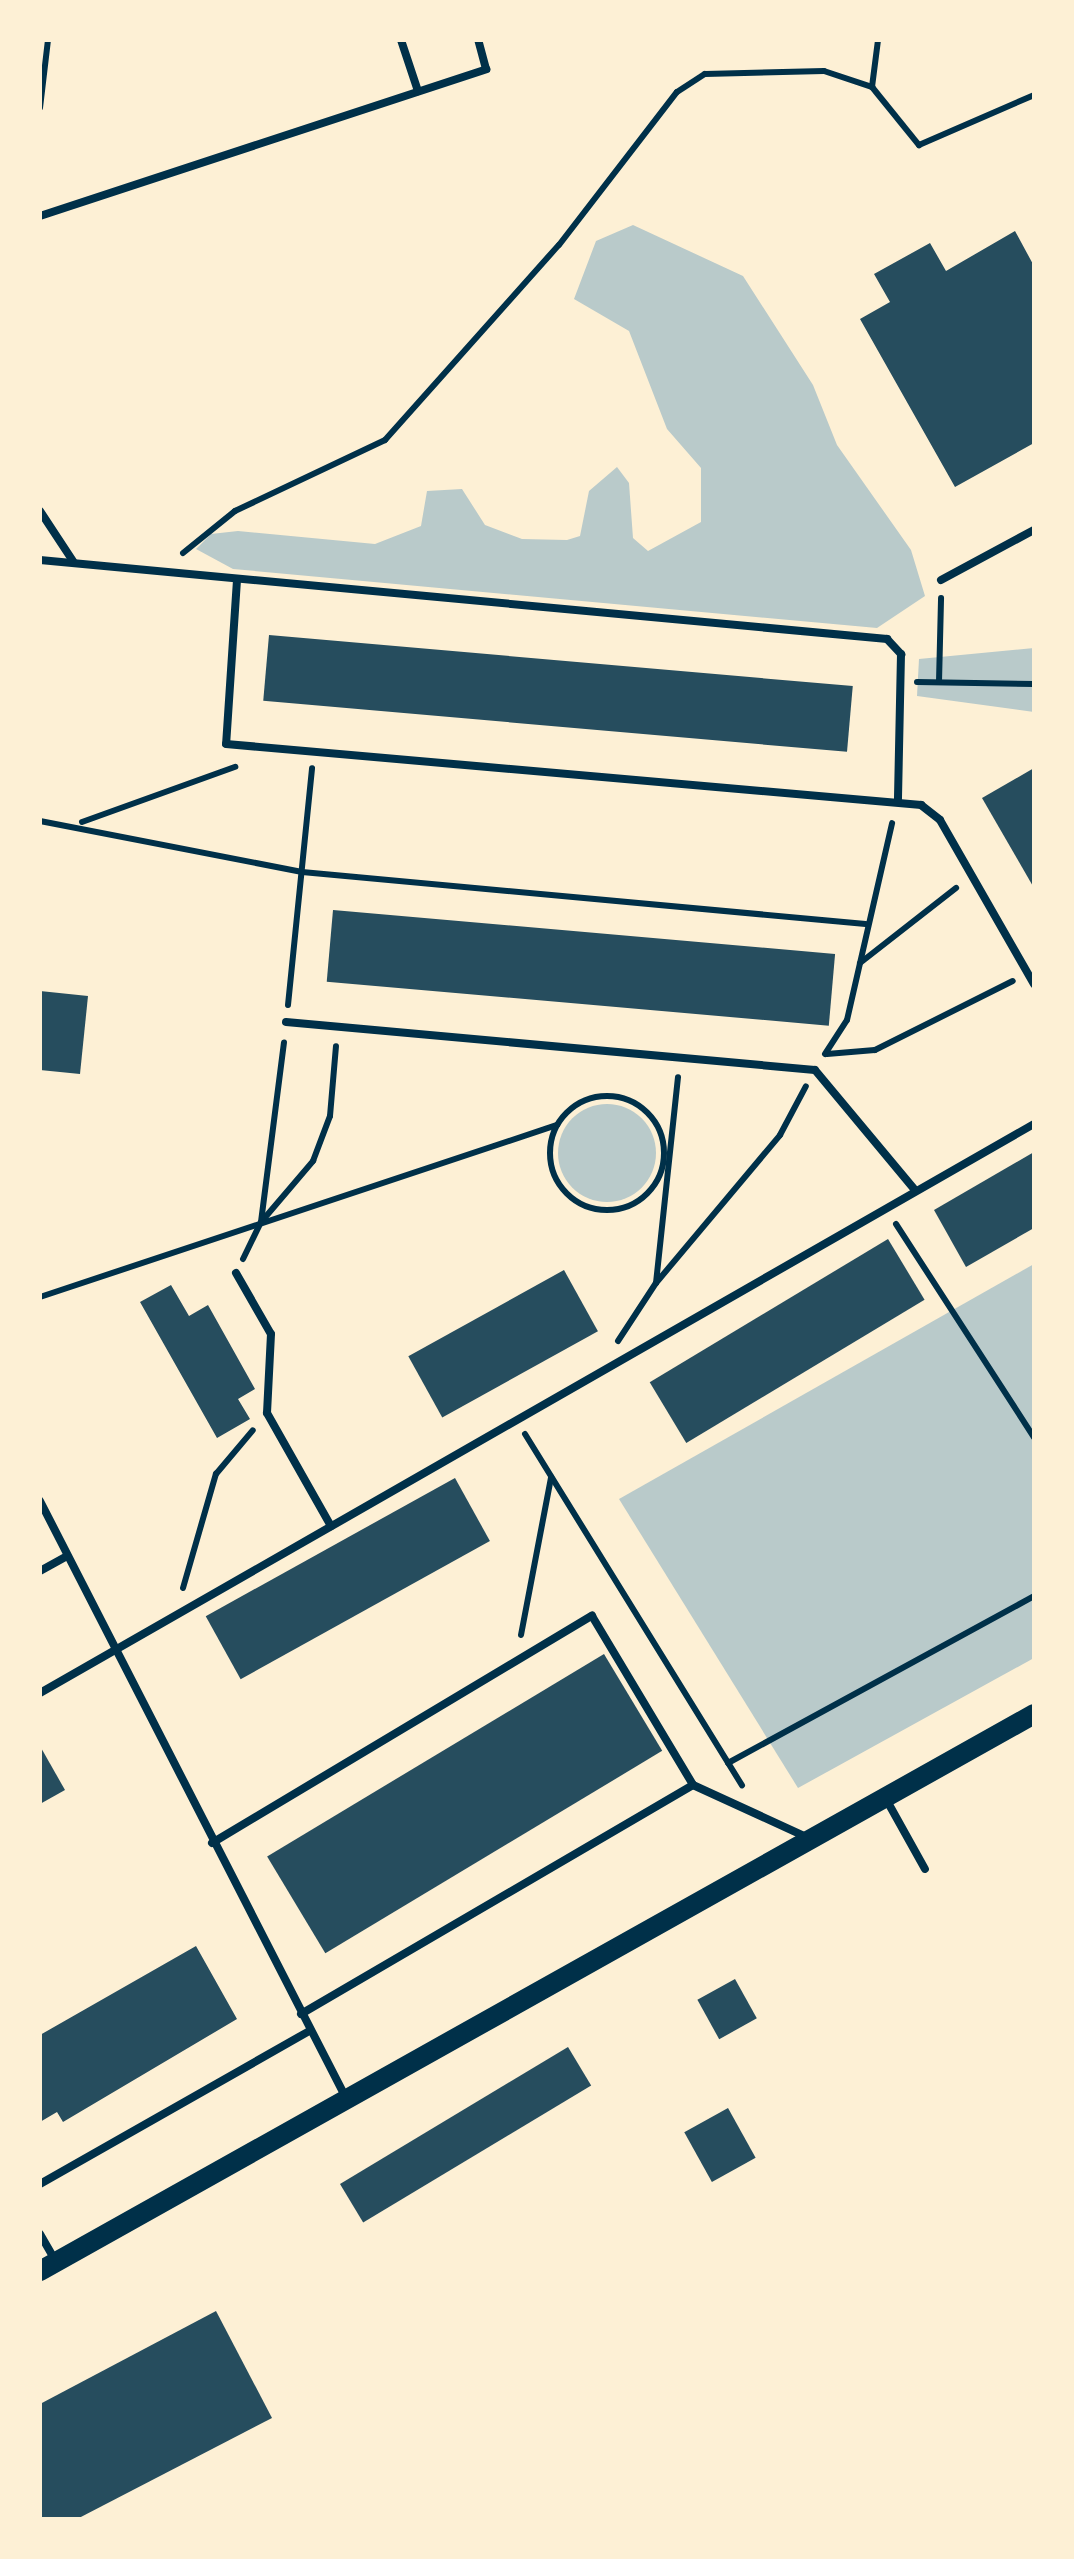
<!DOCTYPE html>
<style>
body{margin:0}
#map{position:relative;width:1074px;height:2559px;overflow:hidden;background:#fdf0d5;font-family:"Source Sans 3",sans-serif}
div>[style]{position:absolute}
.green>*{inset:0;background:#b9caca}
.round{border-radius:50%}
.building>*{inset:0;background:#264d5e;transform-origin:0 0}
.path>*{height:6px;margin:-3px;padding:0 3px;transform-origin:3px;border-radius:3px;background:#003049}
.path>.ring{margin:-3px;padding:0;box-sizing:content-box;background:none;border:6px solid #003049;border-radius:50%}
.service>*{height:8px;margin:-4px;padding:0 4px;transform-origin:4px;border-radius:4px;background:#003049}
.secondary>*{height:20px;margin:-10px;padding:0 10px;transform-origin:10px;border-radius:10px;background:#003049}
span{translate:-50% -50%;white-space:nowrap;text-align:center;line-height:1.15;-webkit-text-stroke:8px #fdf0d5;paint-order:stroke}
.frame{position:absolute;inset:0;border:42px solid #fdf0d5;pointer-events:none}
</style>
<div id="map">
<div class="green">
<div style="clip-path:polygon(633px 225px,743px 276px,813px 385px,837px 445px,911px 550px,925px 596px,877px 628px,233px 569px,196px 549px,211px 534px,238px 531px,375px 544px,421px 526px,427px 491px,462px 489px,485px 525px,522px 539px,567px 540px,580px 536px,589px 491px,617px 467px,629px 483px,633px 538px,648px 551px,701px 522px,701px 468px,667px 429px,629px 331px,574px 299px,596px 241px)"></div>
<div style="clip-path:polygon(1034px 648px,1034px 712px,917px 696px,919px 659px)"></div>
<div class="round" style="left:558px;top:1104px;width:98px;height:98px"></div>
<div style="clip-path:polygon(1034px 1264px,1034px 1658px,798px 1788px,619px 1499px)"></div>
</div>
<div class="building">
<div style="clip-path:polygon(1015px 231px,1034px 266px,1034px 443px,955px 487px,860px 319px,890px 302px,874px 274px,930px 243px,946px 271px)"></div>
<div style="left:269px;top:635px;width:586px;height:66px;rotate:5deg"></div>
<div style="clip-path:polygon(1034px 768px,1034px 888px,982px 798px)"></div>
<div style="left:333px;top:910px;width:504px;height:72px;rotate:5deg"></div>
<div style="clip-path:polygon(40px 991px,88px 996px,80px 1074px,40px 1070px)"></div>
<div style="clip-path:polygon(1034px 1152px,1034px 1228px,966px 1267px,934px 1210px)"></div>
<div style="left:888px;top:1239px;width:71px;height:278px;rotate:59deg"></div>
<div style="left:564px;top:1270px;width:70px;height:178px;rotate:61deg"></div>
<div style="clip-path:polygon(171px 1285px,189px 1316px,208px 1305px,255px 1389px,238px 1399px,250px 1419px,217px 1438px,140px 1302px)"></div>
<div style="left:455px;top:1478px;width:72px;height:285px;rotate:61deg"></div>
<div style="left:604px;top:1654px;width:113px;height:393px;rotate:59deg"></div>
<div style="clip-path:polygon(40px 1746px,65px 1790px,40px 1804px)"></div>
<div style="clip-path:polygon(196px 1946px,237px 2019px,63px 2122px,57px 2112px,40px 2122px,40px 2035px)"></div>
<div style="left:735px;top:1979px;width:45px;height:43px;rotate:61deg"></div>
<div style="left:568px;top:2047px;width:45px;height:266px;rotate:59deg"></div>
<div style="left:728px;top:2108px;width:57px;height:50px;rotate:61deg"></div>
<div style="clip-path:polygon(216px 2311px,272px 2418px,77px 2519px,40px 2519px,40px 2404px)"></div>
</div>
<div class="path">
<div style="left:872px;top:87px;width:47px;rotate:-82.7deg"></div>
<div style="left:40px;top:108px;width:68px;rotate:-83.3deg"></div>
<div style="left:183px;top:553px;width:67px;rotate:-38.9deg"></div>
<div style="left:235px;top:511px;width:166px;rotate:-25.3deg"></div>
<div style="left:385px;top:440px;width:261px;rotate:-48.3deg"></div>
<div style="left:559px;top:245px;width:193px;rotate:-52.4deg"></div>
<div style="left:677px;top:92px;width:33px;rotate:-33deg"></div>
<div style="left:705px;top:74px;width:119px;rotate:-1.4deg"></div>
<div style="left:824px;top:71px;width:51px;rotate:18.4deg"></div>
<div style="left:872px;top:87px;width:75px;rotate:51deg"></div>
<div style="left:919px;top:145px;width:125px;rotate:-23.5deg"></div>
<div style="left:917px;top:682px;width:117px;rotate:1deg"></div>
<div style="left:939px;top:682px;width:84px;rotate:-88.6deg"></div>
<div style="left:40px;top:821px;width:267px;rotate:11deg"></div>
<div style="left:302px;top:872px;width:566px;rotate:5.27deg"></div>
<div style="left:82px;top:822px;width:163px;rotate:-19.8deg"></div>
<div style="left:860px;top:963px;width:122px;rotate:-38deg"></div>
<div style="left:288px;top:1005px;width:238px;rotate:-84.2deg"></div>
<div style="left:825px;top:1054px;width:40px;rotate:-57.1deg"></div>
<div style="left:847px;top:1020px;width:202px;rotate:-77.1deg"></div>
<div style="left:827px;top:1054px;width:48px;rotate:-4.8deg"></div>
<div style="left:875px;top:1050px;width:154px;rotate:-26.6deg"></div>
<div class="ring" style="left:550px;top:1096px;width:108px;height:108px"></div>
<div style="left:262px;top:1221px;width:79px;rotate:-49.6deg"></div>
<div style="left:313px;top:1161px;width:48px;rotate:-69.3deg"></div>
<div style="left:330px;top:1116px;width:70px;rotate:-85.1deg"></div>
<div style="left:896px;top:1224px;width:254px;rotate:57.1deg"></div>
<div style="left:243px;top:1259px;width:41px;rotate:-64.1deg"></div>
<div style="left:261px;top:1222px;width:181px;rotate:-82.7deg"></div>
<div style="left:656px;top:1283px;width:193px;rotate:-50deg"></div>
<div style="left:780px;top:1135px;width:55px;rotate:-62deg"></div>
<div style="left:40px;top:1297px;width:545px;rotate:-18.4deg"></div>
<div style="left:618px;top:1341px;width:69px;rotate:-56.8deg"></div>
<div style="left:656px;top:1283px;width:207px;rotate:-83.9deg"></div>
<div style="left:525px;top:1434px;width:413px;rotate:58.3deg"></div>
<div style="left:183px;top:1588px;width:119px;rotate:-73.9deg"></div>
<div style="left:216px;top:1474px;width:57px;rotate:-49.9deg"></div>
<div style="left:521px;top:1635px;width:161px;rotate:-79.2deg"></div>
<div style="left:728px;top:1763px;width:349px;rotate:-28.6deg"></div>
</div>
<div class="service">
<div style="left:401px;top:40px;width:54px;rotate:71.6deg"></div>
<div style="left:40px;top:216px;width:470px;rotate:-18.2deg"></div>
<div style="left:486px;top:69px;width:30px;rotate:-105deg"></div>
<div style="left:40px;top:511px;width:60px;rotate:56.6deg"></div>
<div style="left:40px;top:560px;width:851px;rotate:5.33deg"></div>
<div style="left:887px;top:639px;width:21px;rotate:47deg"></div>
<div style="left:901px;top:654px;width:146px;rotate:91.2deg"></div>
<div style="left:237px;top:580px;width:164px;rotate:93.8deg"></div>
<div style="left:226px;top:744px;width:698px;rotate:5.02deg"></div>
<div style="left:921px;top:805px;width:24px;rotate:38deg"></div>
<div style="left:940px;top:820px;width:189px;rotate:60.2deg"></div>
<div style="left:941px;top:580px;width:106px;rotate:-28.3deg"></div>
<div style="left:286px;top:1022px;width:531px;rotate:5.18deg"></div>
<div style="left:815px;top:1070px;width:156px;rotate:50.2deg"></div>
<div style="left:236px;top:1273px;width:70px;rotate:60.2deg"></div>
<div style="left:271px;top:1334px;width:79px;rotate:92.9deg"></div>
<div style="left:267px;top:1413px;width:130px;rotate:60.5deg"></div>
<div style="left:40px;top:1501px;width:671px;rotate:62.86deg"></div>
<div style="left:40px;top:1571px;width:31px;rotate:-29deg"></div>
<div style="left:40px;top:1693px;width:1145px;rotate:-29.79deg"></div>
<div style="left:886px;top:1799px;width:80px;rotate:60.9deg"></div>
<div style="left:212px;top:1843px;width:443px;rotate:-30.9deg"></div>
<div style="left:592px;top:1616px;width:197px;rotate:59.1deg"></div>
<div style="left:301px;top:2014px;width:454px;rotate:-30.3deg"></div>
<div style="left:693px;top:1785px;width:128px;rotate:24.6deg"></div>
<div style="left:40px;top:2184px;width:309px;rotate:-29.6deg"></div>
<div style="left:40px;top:2234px;width:30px;rotate:60deg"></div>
</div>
<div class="secondary">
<div style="left:40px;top:2271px;width:1139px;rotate:-29.26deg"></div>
</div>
<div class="frame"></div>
</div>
